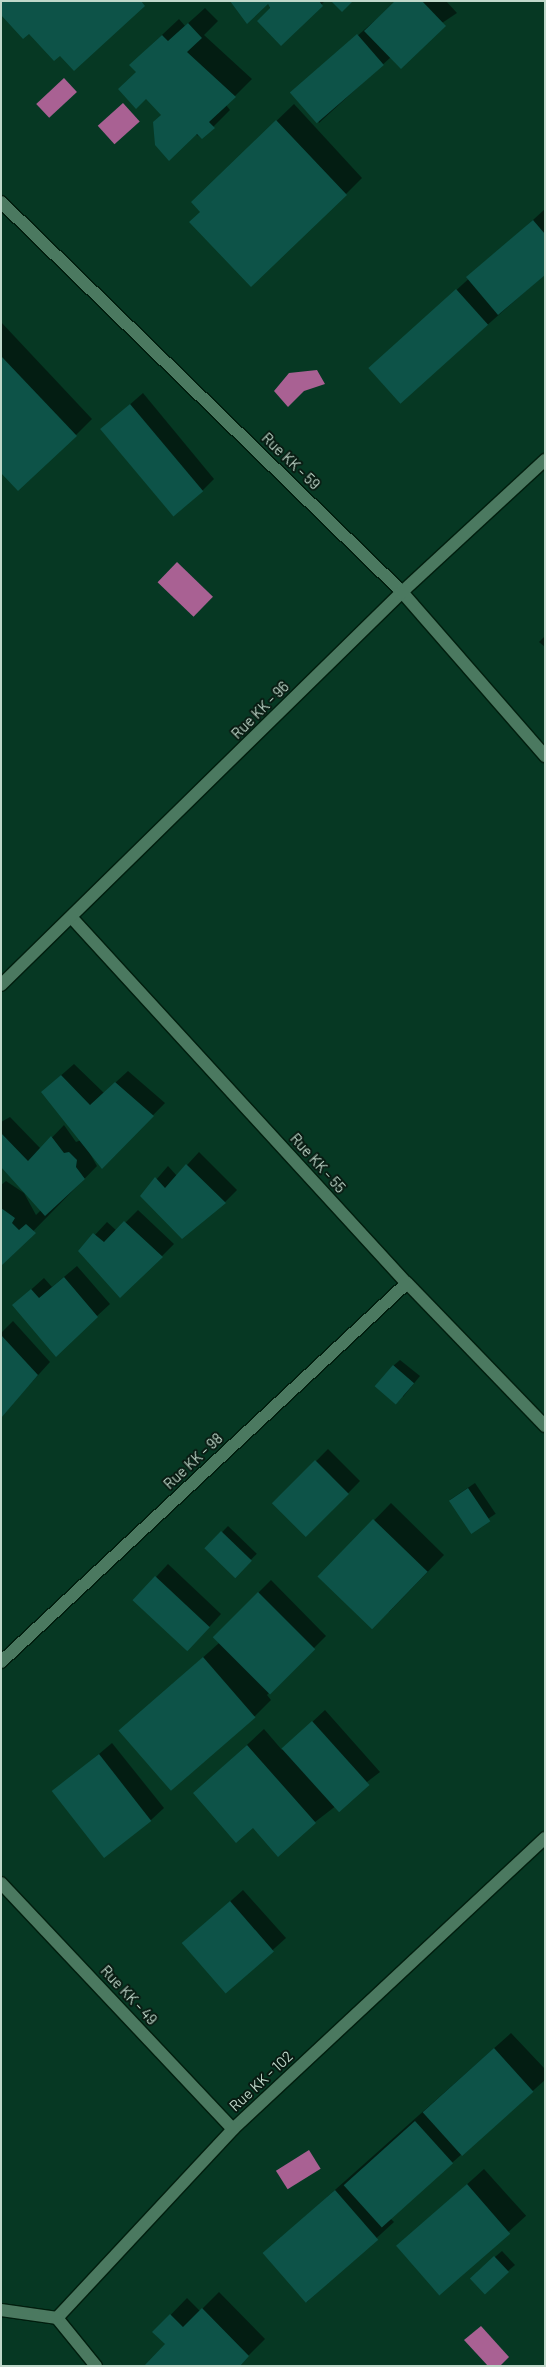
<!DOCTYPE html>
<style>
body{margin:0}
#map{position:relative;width:546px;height:2367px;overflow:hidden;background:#063823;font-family:Barlow,sans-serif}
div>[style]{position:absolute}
.water>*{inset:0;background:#a96193;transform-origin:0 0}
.shadow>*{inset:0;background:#0007;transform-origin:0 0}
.building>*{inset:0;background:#0d5348;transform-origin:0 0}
.roads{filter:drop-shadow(1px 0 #001e0e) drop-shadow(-1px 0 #001e0e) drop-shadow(0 1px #001e0e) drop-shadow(0 -1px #001e0e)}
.minor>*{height:12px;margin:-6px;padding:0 6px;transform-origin:6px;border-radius:6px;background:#4b7960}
span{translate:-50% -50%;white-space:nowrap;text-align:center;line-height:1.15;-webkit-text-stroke:4px #081b12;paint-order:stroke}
.street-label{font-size:15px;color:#c0d8ca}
.frame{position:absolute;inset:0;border:2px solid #c0d8ca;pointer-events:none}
</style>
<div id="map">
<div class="water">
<div style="left:64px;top:78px;width:19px;height:38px;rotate:47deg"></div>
<div style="left:123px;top:103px;width:25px;height:34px;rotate:48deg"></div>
<div style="clip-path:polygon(317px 370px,325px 384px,304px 391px,288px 407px,274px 391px,289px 373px)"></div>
<div style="left:177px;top:562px;width:50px;height:28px;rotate:44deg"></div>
<div style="left:309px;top:2150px;width:22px;height:39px;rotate:58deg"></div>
<div style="clip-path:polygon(481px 2326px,509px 2357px,500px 2366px,488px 2366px,464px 2340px)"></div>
</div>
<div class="shadow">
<div style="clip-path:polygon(232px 1px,325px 1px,281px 44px,268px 3px,247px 22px)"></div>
<div style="clip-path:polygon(397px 1px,446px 1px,457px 13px,391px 57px,319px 123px,305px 82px)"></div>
<div style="clip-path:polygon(205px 8px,218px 21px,204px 35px,252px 79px,226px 105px,230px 110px,202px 138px,162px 115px,137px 72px,147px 49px,179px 19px,185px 26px)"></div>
<div style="clip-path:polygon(294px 104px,362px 178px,346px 194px,209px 186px)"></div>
<div style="clip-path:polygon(545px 209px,545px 274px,400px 402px,370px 369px)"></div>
<div style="clip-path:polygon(1px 322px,92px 419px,76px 435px,1px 471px)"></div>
<div style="clip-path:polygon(143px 393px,214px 479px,202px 491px,102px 429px)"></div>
<div style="clip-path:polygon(545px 636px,545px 647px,539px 642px)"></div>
<div style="clip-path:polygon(74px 1064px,104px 1093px,128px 1071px,165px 1103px,102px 1167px,88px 1150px,97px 1166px,1px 1264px,1px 1185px,6px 1181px,24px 1193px,36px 1215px,41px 1210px,1px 1165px,1px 1122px,10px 1117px,41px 1149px,64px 1125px,76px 1142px,81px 1140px,42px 1092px)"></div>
<div style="clip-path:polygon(199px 1152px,237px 1190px,225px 1202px,142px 1196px,168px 1166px,177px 1176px)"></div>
<div style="clip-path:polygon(138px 1210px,174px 1244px,162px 1256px,80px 1251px,107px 1222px,117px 1231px)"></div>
<div style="clip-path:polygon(77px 1266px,110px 1304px,97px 1316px,14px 1305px,44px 1278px,52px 1287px)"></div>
<div style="clip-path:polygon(13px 1321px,50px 1362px,1px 1416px,1px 1333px)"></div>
<div style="clip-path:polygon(400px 1360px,420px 1376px,403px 1397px,393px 1366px)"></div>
<div style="clip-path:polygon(328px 1449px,360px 1481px,319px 1523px,274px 1504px)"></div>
<div style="left:475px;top:1483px;width:37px;height:30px;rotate:56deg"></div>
<div style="clip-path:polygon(391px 1503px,444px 1555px,389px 1612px,319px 1577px)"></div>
<div style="left:228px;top:1526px;width:40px;height:31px;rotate:44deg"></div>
<div style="clip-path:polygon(168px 1564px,221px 1614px,200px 1637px,156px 1577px)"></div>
<div style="clip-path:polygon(271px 1580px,326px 1636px,267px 1695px,271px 1700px,255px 1716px,138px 1716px,219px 1643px,214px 1637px)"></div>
<div style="clip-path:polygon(325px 1710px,380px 1772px,315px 1822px,253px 1826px,195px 1793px,264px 1729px,282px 1750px)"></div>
<div style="clip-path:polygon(112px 1743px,164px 1808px,151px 1820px,54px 1792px)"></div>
<div style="clip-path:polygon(243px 1890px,286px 1938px,226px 1992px,196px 1932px)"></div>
<div style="clip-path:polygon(511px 2033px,545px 2069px,545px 2080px,390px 2218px,394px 2222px,307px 2302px,281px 2238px)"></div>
<div style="left:484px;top:2169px;width:63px;height:115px;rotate:48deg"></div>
<div style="clip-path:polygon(502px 2251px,515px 2265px,508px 2271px,477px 2272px)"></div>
<div style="clip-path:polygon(219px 2292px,265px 2339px,238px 2366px,167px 2344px,154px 2332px,187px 2298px,200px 2311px)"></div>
</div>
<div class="building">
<div style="clip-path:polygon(1px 1px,141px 1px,145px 6px,74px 71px,60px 56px,54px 61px,29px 34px,23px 39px,1px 15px)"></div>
<div style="clip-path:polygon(230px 1px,319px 1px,323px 6px,281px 46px,257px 21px,270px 8px,268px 4px,247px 24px)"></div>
<div style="clip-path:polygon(331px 1px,353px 1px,342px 12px)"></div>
<div style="clip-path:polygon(395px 1px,422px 1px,446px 26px,401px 69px,364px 31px)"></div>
<div style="clip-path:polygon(188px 23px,202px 38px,187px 52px,236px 97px,209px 122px,215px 128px,202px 139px,197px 134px,169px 161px,155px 145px,153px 122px,161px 115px,146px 99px,136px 109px,118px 89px,136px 72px,129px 65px,162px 35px,168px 41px)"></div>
<div style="left:357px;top:34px;width:41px;height:89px;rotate:49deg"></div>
<div style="clip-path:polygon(276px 120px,347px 195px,251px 287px,189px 222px,200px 212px,191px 202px)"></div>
<div style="clip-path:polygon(533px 220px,545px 234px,545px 275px,498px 315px,466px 277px)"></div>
<div style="left:456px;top:289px;width:48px;height:118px;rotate:48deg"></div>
<div style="clip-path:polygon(1px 356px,77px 436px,18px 491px,1px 473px)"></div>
<div style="left:130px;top:404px;width:114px;height:39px;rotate:50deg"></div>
<div style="clip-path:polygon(61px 1075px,90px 1105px,115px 1082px,154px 1116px,102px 1169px,41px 1092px)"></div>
<div style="clip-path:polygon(1px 1133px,28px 1161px,51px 1136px,64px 1153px,69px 1152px,77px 1160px,76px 1167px,85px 1179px,45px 1216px,1px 1167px)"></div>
<div style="clip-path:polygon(186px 1164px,226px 1203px,182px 1239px,140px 1196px,155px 1177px,165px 1188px)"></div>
<div style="clip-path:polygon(1px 1208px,15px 1218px,12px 1223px,19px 1230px,26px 1224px,36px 1233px,1px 1266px)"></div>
<div style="clip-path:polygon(124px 1221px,163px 1257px,120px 1298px,78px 1251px,93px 1233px,104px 1242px)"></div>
<div style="clip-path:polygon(64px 1277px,98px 1317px,56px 1357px,12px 1305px,31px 1289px,39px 1298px)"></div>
<div style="clip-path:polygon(1px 1335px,38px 1375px,1px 1418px)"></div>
<div style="left:393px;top:1365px;width:28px;height:28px;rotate:41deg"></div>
<div style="left:315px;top:1460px;width:48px;height:61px;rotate:45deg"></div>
<div style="left:468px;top:1488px;width:40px;height:23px;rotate:56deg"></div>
<div style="left:373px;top:1519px;width:76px;height:80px;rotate:44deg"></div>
<div style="left:221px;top:1531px;width:43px;height:24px;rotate:44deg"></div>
<div style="left:155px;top:1576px;width:75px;height:33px;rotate:43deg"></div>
<div style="left:258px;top:1592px;width:81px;height:64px;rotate:45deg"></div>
<div style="left:203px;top:1657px;width:80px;height:112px;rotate:49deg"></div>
<div style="left:312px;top:1721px;width:86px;height:41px;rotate:48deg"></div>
<div style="clip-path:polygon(247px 1745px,316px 1823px,278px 1857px,253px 1828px,236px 1843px,193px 1793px)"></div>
<div style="left:99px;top:1754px;width:85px;height:60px;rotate:52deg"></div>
<div style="left:230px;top:1901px;width:67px;height:64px;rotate:49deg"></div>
<div style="left:494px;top:2048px;width:59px;height:96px;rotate:48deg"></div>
<div style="left:415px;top:2121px;width:57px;height:96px;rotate:48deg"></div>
<div style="left:467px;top:2184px;width:66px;height:94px;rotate:49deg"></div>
<div style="left:335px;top:2190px;width:66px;height:96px;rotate:49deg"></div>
<div style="left:494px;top:2256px;width:22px;height:33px;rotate:47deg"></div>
<div style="clip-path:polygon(202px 2308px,249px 2356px,240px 2366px,144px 2366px,165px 2344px,152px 2332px,170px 2314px,183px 2327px)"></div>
</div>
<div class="roads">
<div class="minor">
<div style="left:1px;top:202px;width:559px;rotate:44.2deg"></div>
<div style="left:402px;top:592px;width:218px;rotate:48.9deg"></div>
<div style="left:72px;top:918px;width:495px;rotate:47.5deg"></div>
<div style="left:407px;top:1283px;width:199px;rotate:46deg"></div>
<div style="left:1px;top:985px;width:561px;rotate:-44.42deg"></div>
<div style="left:402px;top:592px;width:195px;rotate:-42.7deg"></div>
<div style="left:1px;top:1662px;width:555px;rotate:-43.03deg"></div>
<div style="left:1px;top:1883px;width:338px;rotate:46.7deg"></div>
<div style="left:1px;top:2310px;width:57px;rotate:8.1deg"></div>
<div style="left:96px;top:2366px;width:62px;rotate:-129.1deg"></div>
<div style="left:57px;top:2318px;width:258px;rotate:-47deg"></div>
<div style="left:233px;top:2129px;width:427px;rotate:-43deg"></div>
</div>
</div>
<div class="street-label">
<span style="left:291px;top:461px;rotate:44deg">Rue KK - 59</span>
<span style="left:260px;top:710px;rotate:-45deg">Rue KK - 96</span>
<span style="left:318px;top:1163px;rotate:48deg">Rue KK - 55</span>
<span style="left:193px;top:1461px;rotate:-43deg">Rue KK - 98</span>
<span style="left:129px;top:1995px;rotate:47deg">Rue KK - 49</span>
<span style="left:261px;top:2081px;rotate:-43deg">Rue KK - 102</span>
</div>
<div class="frame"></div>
</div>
